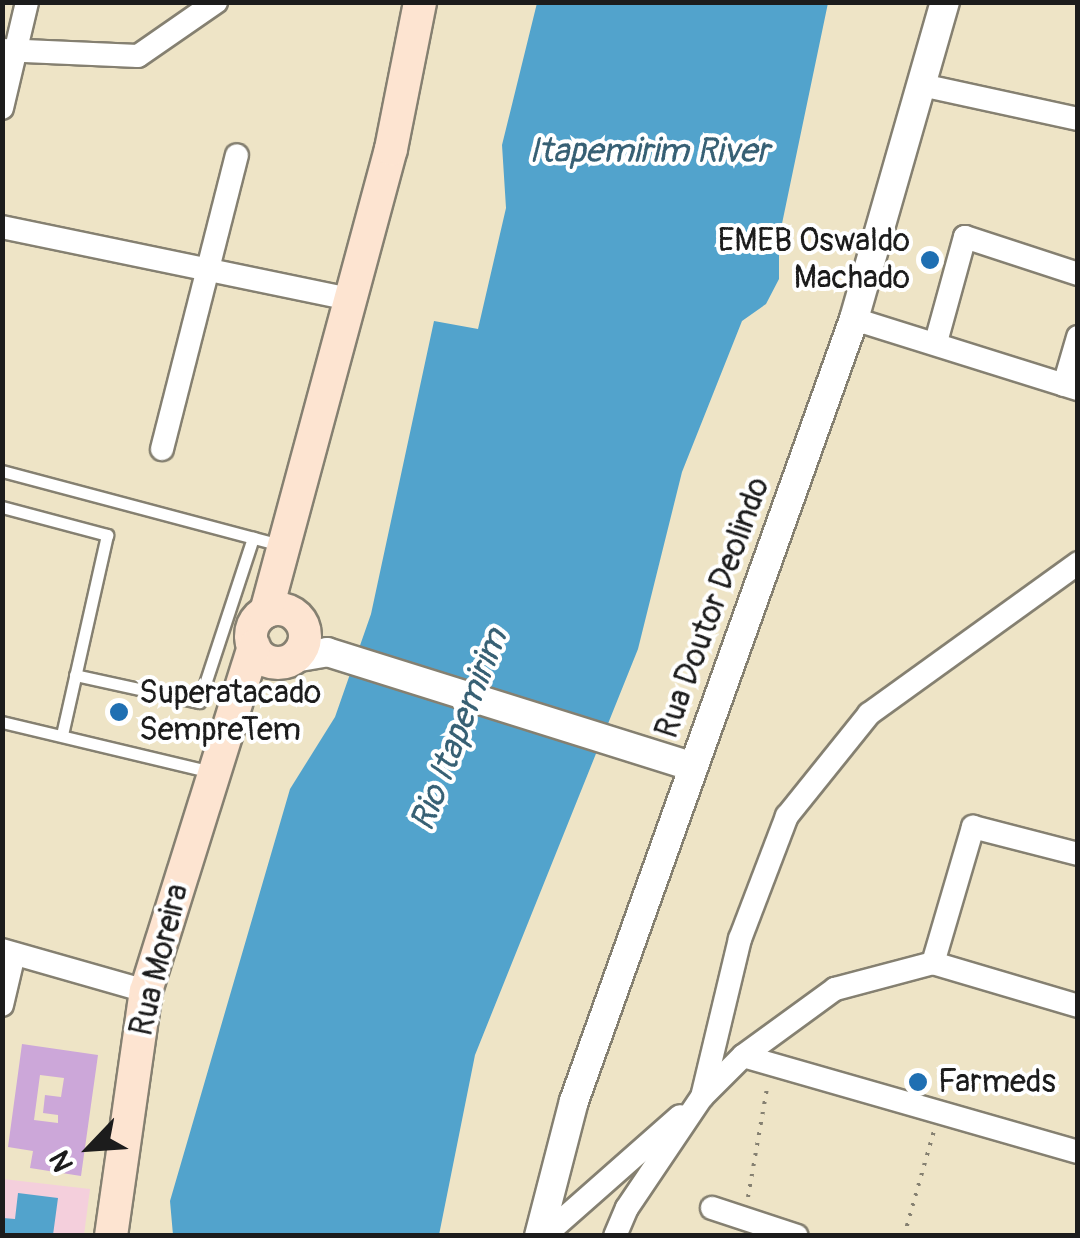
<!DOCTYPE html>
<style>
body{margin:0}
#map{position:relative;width:1080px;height:1238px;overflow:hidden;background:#eee4c6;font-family:Pangolin,sans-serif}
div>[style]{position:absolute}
.built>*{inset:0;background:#f4cfdc}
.water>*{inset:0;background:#52a3cc}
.building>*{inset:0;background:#cca7d9}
.path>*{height:4px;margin-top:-2px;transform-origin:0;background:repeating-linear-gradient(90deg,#858071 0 2.5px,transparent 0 10.5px)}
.roads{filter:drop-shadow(2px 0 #858071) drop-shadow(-2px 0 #858071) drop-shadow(0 2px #858071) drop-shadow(0 -2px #858071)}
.service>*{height:11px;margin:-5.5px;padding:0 5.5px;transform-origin:5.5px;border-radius:5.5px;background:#fff}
.minor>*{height:22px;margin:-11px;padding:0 11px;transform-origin:11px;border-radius:11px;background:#fff}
.tertiary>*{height:28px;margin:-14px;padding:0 14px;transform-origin:14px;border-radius:14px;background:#fff}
.secondary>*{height:32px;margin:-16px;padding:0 16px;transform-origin:16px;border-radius:16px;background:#fde4d1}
.secondary>.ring{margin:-16px;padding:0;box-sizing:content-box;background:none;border:32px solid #fde4d1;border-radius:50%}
.dots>*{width:28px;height:28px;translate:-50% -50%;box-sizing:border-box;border:5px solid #fff;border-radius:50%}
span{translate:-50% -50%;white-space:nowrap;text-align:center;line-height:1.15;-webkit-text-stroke:8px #fff;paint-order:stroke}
.poi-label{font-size:32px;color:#1c1c1c}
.right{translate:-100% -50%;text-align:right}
.left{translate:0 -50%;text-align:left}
.street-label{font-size:32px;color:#1c1c1c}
.water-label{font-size:35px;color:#376074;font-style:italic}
.frame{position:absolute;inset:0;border:5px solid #1c1c1c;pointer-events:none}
.north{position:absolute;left:40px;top:1098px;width:100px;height:100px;-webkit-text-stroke:8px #fff;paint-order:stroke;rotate:245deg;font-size:28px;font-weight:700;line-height:40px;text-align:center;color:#1c1c1c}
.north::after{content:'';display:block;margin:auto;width:35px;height:45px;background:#1c1c1c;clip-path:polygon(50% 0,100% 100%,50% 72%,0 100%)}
</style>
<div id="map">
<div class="built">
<div style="clip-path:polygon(3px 1179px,90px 1189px,84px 1235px,3px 1236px)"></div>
</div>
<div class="water">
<div style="clip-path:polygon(537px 3px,828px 3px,779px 238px,779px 279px,766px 304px,742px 321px,682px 472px,638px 649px,475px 1055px,439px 1235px,173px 1235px,170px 1201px,290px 789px,335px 717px,371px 614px,434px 321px,478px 329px,506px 208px,502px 145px)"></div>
<div style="clip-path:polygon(18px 1193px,58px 1198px,53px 1235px,3px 1235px,3px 1218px,15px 1219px)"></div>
</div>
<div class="building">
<div style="clip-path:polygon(evenodd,22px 1044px,98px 1055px,81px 1176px,30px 1168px,33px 1151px,8px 1147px,22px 1044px,40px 1075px,64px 1078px,61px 1097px,45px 1095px,43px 1113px,58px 1115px,58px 1123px,34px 1120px,40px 1075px)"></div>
</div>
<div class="path">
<div style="left:748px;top:1197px;width:111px;rotate:-80.1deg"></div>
<div style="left:904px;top:1236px;width:109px;rotate:-74.1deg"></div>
</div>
<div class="roads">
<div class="service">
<div style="left:2px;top:471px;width:288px;rotate:14.9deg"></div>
<div style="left:2px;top:507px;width:109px;rotate:14.9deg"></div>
<div style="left:107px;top:535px;width:205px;rotate:102.7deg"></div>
<div style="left:75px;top:675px;width:127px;rotate:12.3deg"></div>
<div style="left:199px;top:702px;width:173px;rotate:-71.8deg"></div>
<div style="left:2px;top:722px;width:216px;rotate:13.4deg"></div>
</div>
<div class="minor">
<div style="left:2px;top:50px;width:136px;rotate:2.5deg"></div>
<div style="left:138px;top:56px;width:95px;rotate:-34.7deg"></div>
<div style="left:922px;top:85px;width:160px;rotate:12.3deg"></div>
<div style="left:2px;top:108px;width:109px;rotate:-76.7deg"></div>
<div style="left:2px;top:227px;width:355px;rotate:11.7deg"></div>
<div style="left:854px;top:319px;width:235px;rotate:17.4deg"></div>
<div style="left:936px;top:342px;width:109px;rotate:-74.6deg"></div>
<div style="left:965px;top:237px;width:119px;rotate:18.1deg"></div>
<div style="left:1064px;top:385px;width:50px;rotate:-73.7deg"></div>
<div style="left:162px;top:449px;width:303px;rotate:-75.7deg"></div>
<div style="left:2px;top:950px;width:150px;rotate:15.9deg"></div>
<div style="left:933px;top:963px;width:142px;rotate:-73.6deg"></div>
<div style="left:973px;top:827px;width:108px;rotate:14.4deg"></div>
<div style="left:933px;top:963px;width:151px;rotate:16.5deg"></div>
<div style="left:2px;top:1005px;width:52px;rotate:-76.8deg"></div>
<div style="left:743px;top:1056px;width:348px;rotate:16deg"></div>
<div style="left:704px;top:1095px;width:55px;rotate:-45deg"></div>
<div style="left:743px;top:1056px;width:114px;rotate:-36.1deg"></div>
<div style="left:835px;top:989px;width:101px;rotate:-14.9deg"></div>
<div style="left:712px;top:1208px;width:89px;rotate:18.2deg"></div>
<div style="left:544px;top:1236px;width:181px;rotate:-41.4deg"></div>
<div style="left:615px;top:1236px;width:30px;rotate:-67deg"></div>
<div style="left:627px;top:1208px;width:134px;rotate:-56deg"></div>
<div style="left:702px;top:1097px;width:163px;rotate:-76.5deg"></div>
<div style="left:740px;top:939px;width:132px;rotate:-69.1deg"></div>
<div style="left:787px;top:816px;width:131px;rotate:-51.2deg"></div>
<div style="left:869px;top:714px;width:258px;rotate:-35.8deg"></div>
</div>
<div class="tertiary">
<div style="left:294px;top:658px;width:34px;rotate:-10deg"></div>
<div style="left:327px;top:652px;width:384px;rotate:17.4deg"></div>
<div style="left:539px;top:1236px;width:139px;rotate:-75.5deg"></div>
<div style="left:574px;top:1101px;width:831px;rotate:-70.3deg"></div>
<div style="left:854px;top:319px;width:330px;rotate:-74deg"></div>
</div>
<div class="secondary">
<div class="ring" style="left:251px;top:609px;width:22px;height:22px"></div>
<div style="left:266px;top:612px;width:480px;rotate:-74.9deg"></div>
<div style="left:391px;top:149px;width:150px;rotate:-78.8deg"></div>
<div style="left:111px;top:1236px;width:247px;rotate:-81.9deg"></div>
<div style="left:146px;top:991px;width:361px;rotate:-72.6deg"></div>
</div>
</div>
<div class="dots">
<div style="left:930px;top:260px;background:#1f6fb2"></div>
<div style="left:119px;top:712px;background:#1f6fb2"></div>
<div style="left:918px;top:1082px;background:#1f6fb2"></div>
</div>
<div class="poi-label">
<span class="right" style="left:910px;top:260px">EMEB Oswaldo<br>Machado</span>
<span class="left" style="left:139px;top:712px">Superatacado<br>SempreTem</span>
<span class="left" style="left:938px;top:1082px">Farmeds</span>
</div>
<div class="street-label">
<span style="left:713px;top:608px;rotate:-70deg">Rua Doutor Deolindo</span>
<span style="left:160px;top:960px;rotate:-76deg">Rua Moreira</span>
</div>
<div class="water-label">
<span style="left:649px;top:151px">Itapemirim River</span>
<span style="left:459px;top:730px;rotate:-69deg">Rio Itapemirim</span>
</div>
<div class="frame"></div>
<div class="north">N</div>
</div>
